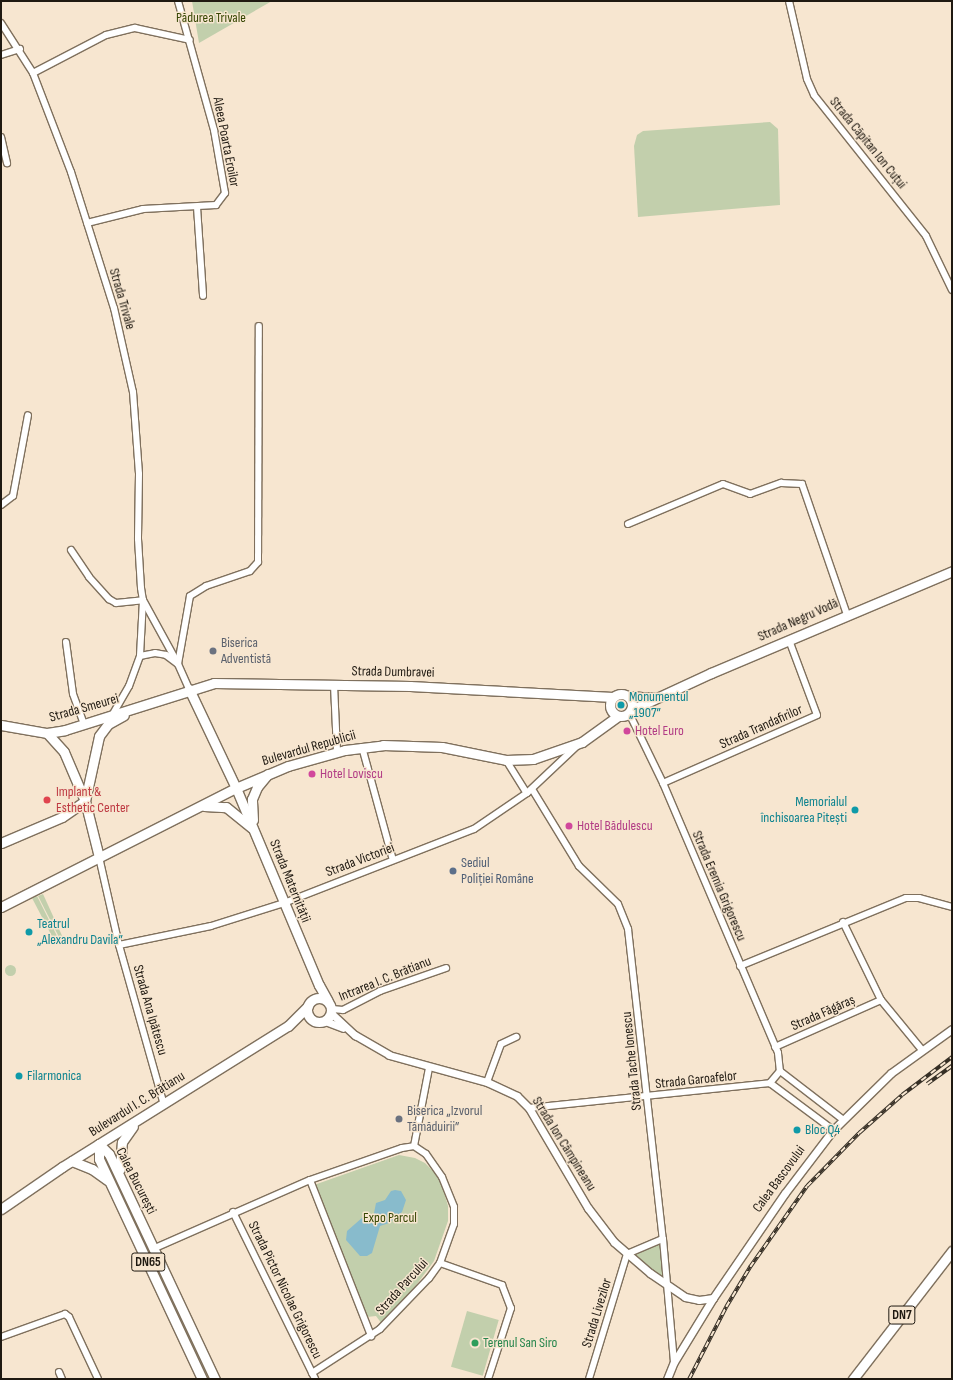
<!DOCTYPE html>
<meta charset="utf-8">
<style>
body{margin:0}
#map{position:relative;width:953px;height:1380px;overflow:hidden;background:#f7e6d0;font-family:"Sofia Sans Condensed",sans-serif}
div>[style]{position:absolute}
.green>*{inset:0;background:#c2cfac;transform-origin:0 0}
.round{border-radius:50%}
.water>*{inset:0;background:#8bc}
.roads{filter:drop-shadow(1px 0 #7f705d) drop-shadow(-1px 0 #7f705d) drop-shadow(0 1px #7f705d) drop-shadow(0 -1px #7f705d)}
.minor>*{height:6px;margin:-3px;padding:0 3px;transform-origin:3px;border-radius:3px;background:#fff}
.tertiary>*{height:7px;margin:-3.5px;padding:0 3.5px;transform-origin:3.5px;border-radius:3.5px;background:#fff}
.primary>*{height:9px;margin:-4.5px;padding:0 4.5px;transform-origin:4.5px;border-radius:4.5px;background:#fff}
.primary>.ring{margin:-4.5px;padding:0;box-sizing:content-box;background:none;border:9px solid #fff;border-radius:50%}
.rail>*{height:3.5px;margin-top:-1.75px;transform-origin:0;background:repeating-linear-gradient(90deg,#f7e6d0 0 6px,#362f25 0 12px);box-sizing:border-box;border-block:1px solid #362f25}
.dots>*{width:11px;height:11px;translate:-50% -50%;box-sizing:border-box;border:2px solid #f7e6d0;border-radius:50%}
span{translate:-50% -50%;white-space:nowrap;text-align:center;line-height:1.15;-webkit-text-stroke:3px #f7e6d0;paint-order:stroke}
.shield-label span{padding:1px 3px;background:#f7e6d0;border:1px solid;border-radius:3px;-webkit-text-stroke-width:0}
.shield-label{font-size:13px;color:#1f1911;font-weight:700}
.park-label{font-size:14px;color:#364603}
.street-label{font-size:14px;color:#1f1911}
.worship-label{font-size:14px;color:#5b616d}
.left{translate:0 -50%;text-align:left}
.culture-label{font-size:14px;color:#0d838f}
.right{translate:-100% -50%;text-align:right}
.hotel-label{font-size:14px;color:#b23c85}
.health-label{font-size:14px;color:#be3a42}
.service-label{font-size:14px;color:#4e5e75}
.leisure-label{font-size:14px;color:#27864d}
.frame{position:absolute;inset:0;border:2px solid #1f1911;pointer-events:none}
</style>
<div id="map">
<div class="green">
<div style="clip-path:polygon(192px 1px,272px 1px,199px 43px)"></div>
<div style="clip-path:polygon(770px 122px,778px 129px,780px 205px,638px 217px,634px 146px,637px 135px,643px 131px)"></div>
<div style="clip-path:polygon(43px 894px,64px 940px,61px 941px,38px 896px)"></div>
<div style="clip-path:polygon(37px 896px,60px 942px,56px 944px,32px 898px)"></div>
<div class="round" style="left:4.5px;top:964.5px;width:11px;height:11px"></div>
<div style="clip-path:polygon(99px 1144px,215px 1379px,202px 1379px,111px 1184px)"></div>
<div style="clip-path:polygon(399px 1155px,415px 1158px,425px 1163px,440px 1178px,448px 1206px,448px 1221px,434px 1261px,406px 1299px,382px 1324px,376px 1316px,367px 1317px,314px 1185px)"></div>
<div style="clip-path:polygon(663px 1239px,667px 1285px,627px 1254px)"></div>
<div style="left:467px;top:1311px;width:33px;height:58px;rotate:16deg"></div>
</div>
<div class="water">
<div style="clip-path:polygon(395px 1190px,401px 1191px,406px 1200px,402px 1212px,389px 1223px,380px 1226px,372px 1253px,367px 1256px,360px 1256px,346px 1240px,347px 1231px,363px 1217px,369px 1215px,373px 1218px,376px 1203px,385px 1200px,391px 1191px)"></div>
</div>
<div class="roads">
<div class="minor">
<div style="left:789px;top:1px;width:80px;rotate:77deg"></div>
<div style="left:807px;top:79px;width:17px;rotate:66deg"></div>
<div style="left:814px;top:95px;width:180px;rotate:51.5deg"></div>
<div style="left:926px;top:236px;width:60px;rotate:64.3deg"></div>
<div style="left:1px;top:23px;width:59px;rotate:57.4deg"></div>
<div style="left:33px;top:73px;width:106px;rotate:69deg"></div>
<div style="left:71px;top:172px;width:143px;rotate:72.5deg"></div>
<div style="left:114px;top:308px;width:86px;rotate:77.3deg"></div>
<div style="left:133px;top:392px;width:82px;rotate:85.8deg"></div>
<div style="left:139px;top:474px;width:65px;rotate:90.9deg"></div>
<div style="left:138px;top:539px;width:49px;rotate:86.5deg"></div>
<div style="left:141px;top:588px;width:12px;rotate:81deg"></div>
<div style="left:143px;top:600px;width:73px;rotate:61.3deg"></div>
<div style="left:178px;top:664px;width:27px;rotate:66deg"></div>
<div style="left:1px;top:55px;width:20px;rotate:-18deg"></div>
<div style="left:33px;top:73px;width:82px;rotate:-27.5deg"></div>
<div style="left:106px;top:35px;width:30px;rotate:-14deg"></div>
<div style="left:135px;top:28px;width:56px;rotate:12.3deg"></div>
<div style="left:1px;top:137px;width:27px;rotate:77deg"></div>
<div style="left:197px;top:207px;width:89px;rotate:86.1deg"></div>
<div style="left:87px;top:223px;width:58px;rotate:-14deg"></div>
<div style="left:143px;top:209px;width:73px;rotate:-3.1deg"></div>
<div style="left:216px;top:205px;width:15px;rotate:-53deg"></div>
<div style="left:225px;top:193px;width:64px;rotate:-99.9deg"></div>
<div style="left:214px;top:130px;width:134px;rotate:-105.6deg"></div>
<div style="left:1px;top:505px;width:15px;rotate:-37deg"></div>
<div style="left:13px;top:496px;width:82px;rotate:-79.5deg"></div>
<div style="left:628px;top:524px;width:103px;rotate:-22.8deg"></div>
<div style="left:723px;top:484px;width:29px;rotate:20deg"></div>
<div style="left:750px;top:494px;width:33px;rotate:-20deg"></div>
<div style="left:781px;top:483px;width:21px;rotate:3deg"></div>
<div style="left:802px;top:484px;width:139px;rotate:71deg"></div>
<div style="left:71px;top:550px;width:32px;rotate:56deg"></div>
<div style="left:89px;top:577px;width:30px;rotate:48deg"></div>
<div style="left:109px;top:599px;width:8px;rotate:30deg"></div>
<div style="left:116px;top:603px;width:27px;rotate:-6deg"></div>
<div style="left:143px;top:600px;width:56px;rotate:93.1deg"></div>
<div style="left:140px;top:656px;width:32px;rotate:110deg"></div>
<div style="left:129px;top:686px;width:32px;rotate:120deg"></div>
<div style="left:66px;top:642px;width:52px;rotate:82.3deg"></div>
<div style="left:73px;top:694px;width:33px;rotate:70deg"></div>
<div style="left:140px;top:656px;width:15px;rotate:-11deg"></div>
<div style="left:155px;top:653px;width:11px;rotate:10deg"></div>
<div style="left:166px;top:655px;width:15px;rotate:37deg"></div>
<div style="left:178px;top:664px;width:69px;rotate:-80deg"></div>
<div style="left:190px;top:596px;width:19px;rotate:-32deg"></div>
<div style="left:206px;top:586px;width:46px;rotate:-18.8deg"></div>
<div style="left:250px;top:571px;width:12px;rotate:-48deg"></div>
<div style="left:258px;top:562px;width:236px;rotate:-89.8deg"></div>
<div style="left:334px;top:685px;width:66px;rotate:87.4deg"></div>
<div style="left:629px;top:713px;width:78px;rotate:64.1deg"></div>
<div style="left:663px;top:783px;width:293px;rotate:66.9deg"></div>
<div style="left:778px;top:1053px;width:18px;rotate:84deg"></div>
<div style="left:780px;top:1071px;width:16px;rotate:130deg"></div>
<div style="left:362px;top:747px;width:117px;rotate:74.7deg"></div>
<div style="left:506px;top:760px;width:39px;rotate:58deg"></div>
<div style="left:663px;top:783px;width:168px;rotate:-23.8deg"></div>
<div style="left:817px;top:715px;width:80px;rotate:-110.5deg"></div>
<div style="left:532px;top:789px;width:90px;rotate:58.6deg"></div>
<div style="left:579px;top:866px;width:54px;rotate:44.3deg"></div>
<div style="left:618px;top:904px;width:27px;rotate:68deg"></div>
<div style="left:628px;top:929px;width:312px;rotate:83.6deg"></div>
<div style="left:663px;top:1239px;width:123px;rotate:84.9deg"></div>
<div style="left:99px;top:857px;width:90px;rotate:77.2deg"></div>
<div style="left:119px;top:945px;width:166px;rotate:74.3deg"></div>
<div style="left:843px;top:922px;width:87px;rotate:64deg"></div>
<div style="left:119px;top:945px;width:94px;rotate:-11.7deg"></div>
<div style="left:211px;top:926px;width:77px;rotate:-17.5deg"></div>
<div style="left:284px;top:903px;width:204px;rotate:-21.3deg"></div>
<div style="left:474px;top:829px;width:64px;rotate:-34.2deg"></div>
<div style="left:527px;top:793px;width:71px;rotate:-43.3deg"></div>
<div style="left:740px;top:966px;width:179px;rotate:-22.3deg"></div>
<div style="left:906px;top:898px;width:13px"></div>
<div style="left:919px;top:898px;width:34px;rotate:15deg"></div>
<div style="left:332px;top:1009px;width:11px;rotate:5deg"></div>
<div style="left:343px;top:1010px;width:42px;rotate:-27.2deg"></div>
<div style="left:380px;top:991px;width:70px;rotate:-19.2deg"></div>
<div style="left:775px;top:1047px;width:116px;rotate:-23.9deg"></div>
<div style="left:881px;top:1000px;width:65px;rotate:50.6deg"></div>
<div style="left:780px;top:1071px;width:78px;rotate:37.7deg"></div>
<div style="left:487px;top:1082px;width:40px;rotate:-69.8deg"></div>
<div style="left:501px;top:1044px;width:17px;rotate:-25deg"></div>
<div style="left:770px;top:1083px;width:79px;rotate:36.7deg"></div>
<div style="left:529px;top:1108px;width:242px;rotate:-5.9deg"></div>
<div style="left:414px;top:1146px;width:79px;rotate:-79.1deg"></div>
<div style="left:310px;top:1180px;width:168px;rotate:68.6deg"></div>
<div style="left:233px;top:1212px;width:186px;rotate:63.8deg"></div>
<div style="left:155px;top:1248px;width:169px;rotate:-23.7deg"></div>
<div style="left:310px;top:1180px;width:97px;rotate:-19.2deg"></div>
<div style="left:402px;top:1148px;width:12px;rotate:-9deg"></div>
<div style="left:414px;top:1146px;width:14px;rotate:34deg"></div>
<div style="left:426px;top:1154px;width:28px;rotate:55deg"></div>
<div style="left:442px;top:1177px;width:32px;rotate:68deg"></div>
<div style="left:454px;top:1207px;width:17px;rotate:90deg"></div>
<div style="left:454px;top:1224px;width:41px;rotate:109.7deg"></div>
<div style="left:440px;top:1263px;width:19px;rotate:126deg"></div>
<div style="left:429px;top:1278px;width:71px;rotate:133.9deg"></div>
<div style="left:380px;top:1329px;width:81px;rotate:147.1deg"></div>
<div style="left:440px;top:1263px;width:66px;rotate:19.5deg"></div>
<div style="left:502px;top:1285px;width:25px;rotate:69deg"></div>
<div style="left:511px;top:1308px;width:75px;rotate:107.9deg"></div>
<div style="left:1px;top:1337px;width:68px;rotate:-19.8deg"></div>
<div style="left:65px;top:1314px;width:5px;rotate:37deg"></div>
<div style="left:69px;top:1317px;width:68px;rotate:64.9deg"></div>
<div style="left:59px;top:1372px;width:8px;rotate:67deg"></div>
<div style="left:589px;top:1379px;width:131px;rotate:-73.1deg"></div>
<div style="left:627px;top:1254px;width:39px;rotate:-23deg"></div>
</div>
<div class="tertiary">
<div style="left:331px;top:1013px;width:33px;rotate:43deg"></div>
<div style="left:355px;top:1035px;width:39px;rotate:30deg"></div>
<div style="left:389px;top:1055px;width:102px;rotate:15.4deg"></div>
<div style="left:487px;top:1082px;width:33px;rotate:25deg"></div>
<div style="left:517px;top:1096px;width:17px;rotate:45deg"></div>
<div style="left:529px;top:1108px;width:116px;rotate:59.5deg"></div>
<div style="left:588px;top:1208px;width:43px;rotate:52.6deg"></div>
<div style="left:614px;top:1242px;width:48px;rotate:40.7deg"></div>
<div style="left:650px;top:1273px;width:42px;rotate:34.4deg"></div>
<div style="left:685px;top:1297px;width:14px;rotate:12deg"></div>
<div style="left:699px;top:1300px;width:14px;rotate:-8deg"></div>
<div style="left:325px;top:1021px;width:19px;rotate:21deg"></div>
<div style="left:667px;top:1379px;width:18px;rotate:-68deg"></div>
<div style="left:674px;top:1362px;width:75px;rotate:-58.6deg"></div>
<div style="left:713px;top:1298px;width:127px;rotate:-55.6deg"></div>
<div style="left:785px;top:1193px;width:79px;rotate:-52.7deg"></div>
<div style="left:833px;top:1130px;width:81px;rotate:-44.5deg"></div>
<div style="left:891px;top:1073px;width:75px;rotate:-35.8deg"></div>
</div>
<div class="primary">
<div style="left:189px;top:689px;width:110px;rotate:64.6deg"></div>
<div style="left:236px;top:788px;width:214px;rotate:67.2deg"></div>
<div style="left:319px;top:985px;width:18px;rotate:61deg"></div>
<div class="ring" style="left:610px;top:694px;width:13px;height:13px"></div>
<div style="left:628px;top:696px;width:28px;rotate:4deg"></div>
<div style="left:631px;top:710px;width:88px;rotate:-24.8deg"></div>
<div style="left:711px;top:673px;width:262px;rotate:-22.9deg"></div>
<div style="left:1px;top:725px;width:47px;rotate:9.9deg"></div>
<div style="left:47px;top:733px;width:18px;rotate:-9deg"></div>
<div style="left:65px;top:730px;width:156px;rotate:-17.5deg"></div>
<div style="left:214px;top:683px;width:196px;rotate:0.9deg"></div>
<div style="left:410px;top:686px;width:203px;rotate:3.1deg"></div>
<div style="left:47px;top:733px;width:25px;rotate:48deg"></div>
<div style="left:64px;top:752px;width:53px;rotate:66.8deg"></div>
<div style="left:85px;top:801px;width:58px;rotate:76deg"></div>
<div style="left:85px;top:801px;width:66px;rotate:-77.8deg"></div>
<div style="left:99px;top:736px;width:15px;rotate:-53deg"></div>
<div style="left:108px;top:724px;width:18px;rotate:-29deg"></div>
<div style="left:204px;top:806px;width:22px;rotate:3deg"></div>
<div style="left:226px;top:807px;width:33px;rotate:39deg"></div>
<div style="left:253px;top:820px;width:21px;rotate:-93deg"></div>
<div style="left:252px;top:799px;width:13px;rotate:-67deg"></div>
<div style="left:257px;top:787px;width:17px;rotate:-50deg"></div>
<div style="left:1px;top:843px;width:66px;rotate:-23.1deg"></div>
<div style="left:62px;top:817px;width:28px;rotate:-35deg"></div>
<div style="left:1px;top:907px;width:263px;rotate:-26.9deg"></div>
<div style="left:236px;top:788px;width:56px;rotate:-22.9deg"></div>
<div style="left:288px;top:766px;width:59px;rotate:-15.7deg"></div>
<div style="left:345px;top:750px;width:38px;rotate:-7deg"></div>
<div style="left:383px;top:745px;width:59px;rotate:1.9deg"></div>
<div style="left:442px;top:747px;width:65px;rotate:11.5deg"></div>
<div style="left:506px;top:760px;width:27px;rotate:-2deg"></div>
<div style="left:533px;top:759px;width:52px;rotate:-19.1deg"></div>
<div style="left:582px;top:742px;width:44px;rotate:-35.8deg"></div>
<div class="ring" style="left:307px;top:998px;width:15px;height:15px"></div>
<div style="left:99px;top:1144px;width:14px;rotate:45deg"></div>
<div style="left:109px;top:1154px;width:249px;rotate:64.8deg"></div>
<div style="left:99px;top:1144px;width:15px;rotate:90deg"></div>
<div style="left:99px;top:1159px;width:243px;rotate:64.9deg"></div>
<div style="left:72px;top:1161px;width:22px;rotate:22deg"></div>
<div style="left:92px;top:1169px;width:19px;rotate:36deg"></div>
<div style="left:120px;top:1169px;width:27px;rotate:-86deg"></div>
<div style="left:122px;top:1142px;width:19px;rotate:-55deg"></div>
<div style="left:1px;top:1209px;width:74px;rotate:-34.5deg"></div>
<div style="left:62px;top:1167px;width:266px;rotate:-32deg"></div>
<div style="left:288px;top:1026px;width:28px;rotate:-45deg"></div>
<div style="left:853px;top:1379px;width:162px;rotate:-52.3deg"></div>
</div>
</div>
<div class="rail">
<div style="left:927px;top:1084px;width:31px;rotate:-36deg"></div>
<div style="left:689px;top:1379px;width:81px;rotate:-62.8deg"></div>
<div style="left:726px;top:1307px;width:47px;rotate:-59deg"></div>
<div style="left:750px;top:1267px;width:99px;rotate:-54.9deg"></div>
<div style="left:807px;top:1186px;width:74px;rotate:-45.5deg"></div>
<div style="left:859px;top:1133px;width:57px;rotate:-41.5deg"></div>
<div style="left:902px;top:1095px;width:63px;rotate:-37.2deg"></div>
</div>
<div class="dots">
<div style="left:213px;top:651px;background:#6b7280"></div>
<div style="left:621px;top:705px;background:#0f9aa8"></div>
<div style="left:627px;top:731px;background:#d1479c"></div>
<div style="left:312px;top:774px;background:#d1479c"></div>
<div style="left:47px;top:800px;background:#e0444e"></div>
<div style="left:855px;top:810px;background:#0f9aa8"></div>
<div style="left:569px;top:826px;background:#d1479c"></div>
<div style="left:453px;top:871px;background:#5c6f8a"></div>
<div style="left:29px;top:932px;background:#0f9aa8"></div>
<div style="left:19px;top:1076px;background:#0f9aa8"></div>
<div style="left:399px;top:1119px;background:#6b7280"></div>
<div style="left:797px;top:1130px;background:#0f9aa8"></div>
<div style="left:475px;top:1343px;background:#2e9e5b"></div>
</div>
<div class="shield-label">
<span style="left:148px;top:1262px">DN65</span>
<span style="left:902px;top:1315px">DN7</span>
</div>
<div class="park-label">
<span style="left:211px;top:18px">Pădurea Trivale</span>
<span style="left:390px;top:1218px">Expo Parcul</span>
</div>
<div class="street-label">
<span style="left:226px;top:142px;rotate:79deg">Aleea Poarta Eroilor</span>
<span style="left:868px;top:143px;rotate:51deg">Strada Căpitan Ion Cuțui</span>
<span style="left:122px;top:299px;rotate:74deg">Strada Trivale</span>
<span style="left:798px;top:620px;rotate:-24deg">Strada Negru Vodă</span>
<span style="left:393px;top:672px;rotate:1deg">Strada Dumbravei</span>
<span style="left:84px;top:708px;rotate:-16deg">Strada Smeurei</span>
<span style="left:761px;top:727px;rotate:-24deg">Strada Trandafirilor</span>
<span style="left:309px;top:748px;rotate:-16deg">Bulevardul Republicii</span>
<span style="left:360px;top:860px;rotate:-21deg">Strada Victoriei</span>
<span style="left:290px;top:881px;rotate:68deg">Strada Maternității</span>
<span style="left:719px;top:886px;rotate:67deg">Strada Eremia Grigorescu</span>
<span style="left:385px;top:979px;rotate:-22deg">Intrarea I. C. Brătianu</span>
<span style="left:150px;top:1010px;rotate:74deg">Strada Ana Ipătescu</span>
<span style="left:823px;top:1013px;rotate:-24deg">Strada Făgăraș</span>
<span style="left:632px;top:1061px;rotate:-96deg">Strada Tache Ionescu</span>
<span style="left:696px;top:1080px;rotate:-6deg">Strada Garoafelor</span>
<span style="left:137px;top:1104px;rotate:-32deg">Bulevardul I. C. Brătianu</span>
<span style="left:564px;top:1144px;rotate:58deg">Strada Ion Câmpineanu</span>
<span style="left:779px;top:1179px;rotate:-54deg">Calea Bascovului</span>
<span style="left:136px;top:1181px;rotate:63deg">Calea București</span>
<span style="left:402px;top:1287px;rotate:-48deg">Strada Parcului</span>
<span style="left:285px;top:1290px;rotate:64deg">Strada Pictor Nicolae Grigorescu</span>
<span style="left:597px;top:1313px;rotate:-73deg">Strada Livezilor</span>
</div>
<div class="worship-label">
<span class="left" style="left:221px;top:651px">Biserica<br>Adventistă</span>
<span class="left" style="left:407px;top:1119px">Biserica „Izvorul<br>Tămăduirii”</span>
</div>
<div class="culture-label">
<span class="left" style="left:629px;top:705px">Monumentul<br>„1907”</span>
<span class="right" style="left:847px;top:810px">Memorialul<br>închisoarea Pitești</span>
<span class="left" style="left:37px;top:932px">Teatrul<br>„Alexandru Davila”</span>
<span class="left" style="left:27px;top:1076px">Filarmonica</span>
<span class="left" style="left:805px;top:1130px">Bloc Q4</span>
</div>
<div class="hotel-label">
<span class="left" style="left:635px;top:731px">Hotel Euro</span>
<span class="left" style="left:320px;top:774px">Hotel Loviscu</span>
<span class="left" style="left:577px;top:826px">Hotel Bădulescu</span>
</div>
<div class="health-label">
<span class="left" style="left:56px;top:800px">Implant &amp;<br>Esthetic Center</span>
</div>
<div class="service-label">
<span class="left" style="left:461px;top:871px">Sediul<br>Poliției Române</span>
</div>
<div class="leisure-label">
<span class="left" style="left:483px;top:1343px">Terenul San Siro</span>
</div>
<div class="frame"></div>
</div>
